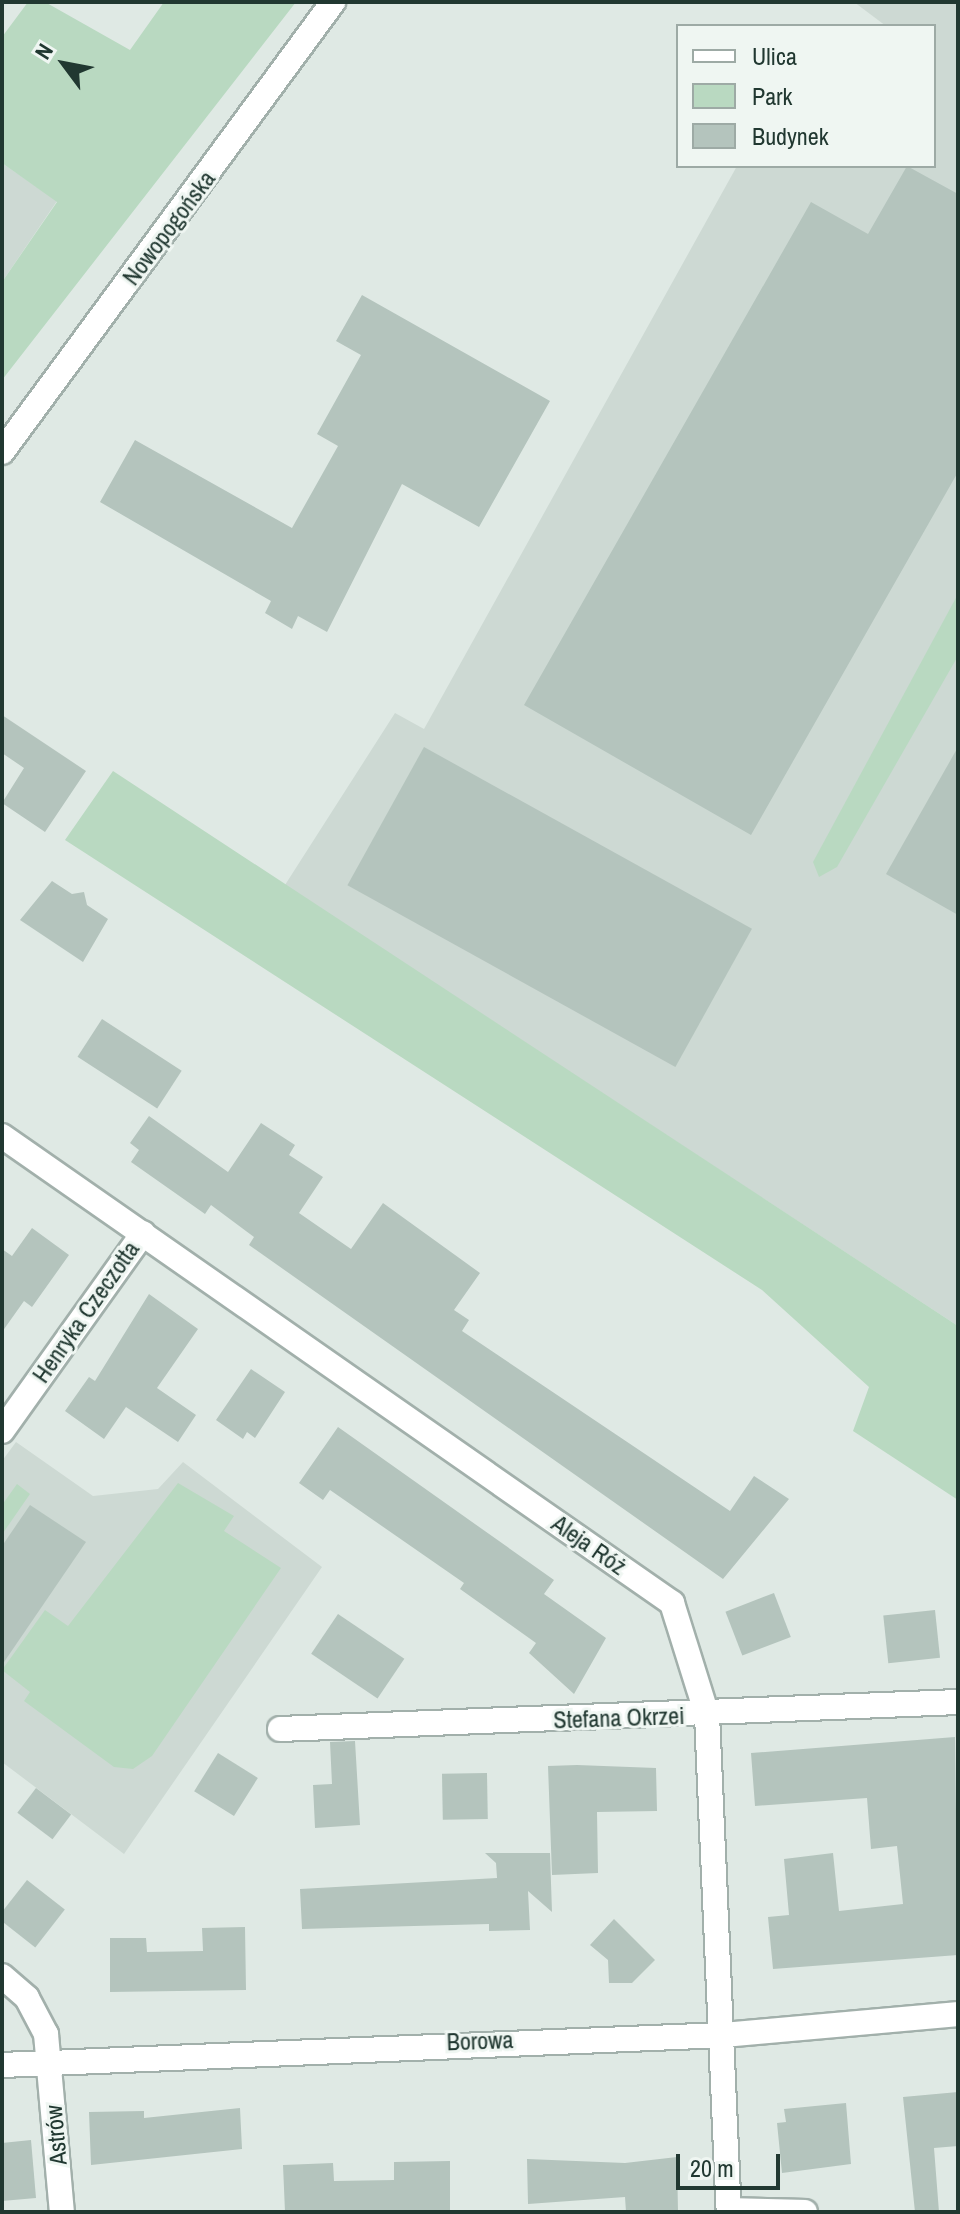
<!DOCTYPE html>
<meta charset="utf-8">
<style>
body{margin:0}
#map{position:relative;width:960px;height:2214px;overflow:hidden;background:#dfe9e4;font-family:"Archivo Narrow",sans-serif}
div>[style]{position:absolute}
.built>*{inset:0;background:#cdd9d3}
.green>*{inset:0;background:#b9d9c1}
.building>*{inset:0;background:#b4c4bd;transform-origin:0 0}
.roads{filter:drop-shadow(2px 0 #a2b0ab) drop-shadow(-2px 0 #a2b0ab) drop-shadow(0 2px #a2b0ab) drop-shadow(0 -2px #a2b0ab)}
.minor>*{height:24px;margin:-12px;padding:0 12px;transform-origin:12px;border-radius:12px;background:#fff}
span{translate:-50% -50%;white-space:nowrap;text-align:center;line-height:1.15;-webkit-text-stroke:6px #eff6f2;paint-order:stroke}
.street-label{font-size:24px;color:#213831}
.frame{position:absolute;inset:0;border:4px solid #213831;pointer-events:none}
.legend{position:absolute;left:676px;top:24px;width:260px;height:144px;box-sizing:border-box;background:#eff6f2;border:2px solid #9daaa5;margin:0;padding:10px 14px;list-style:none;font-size:24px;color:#213831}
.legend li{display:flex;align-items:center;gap:16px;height:40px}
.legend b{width:40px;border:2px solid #9daaa5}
.north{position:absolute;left:24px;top:24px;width:80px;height:80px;-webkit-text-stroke:6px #eff6f2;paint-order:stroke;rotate:302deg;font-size:22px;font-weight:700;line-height:32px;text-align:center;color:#213831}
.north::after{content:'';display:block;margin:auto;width:28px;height:36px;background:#213831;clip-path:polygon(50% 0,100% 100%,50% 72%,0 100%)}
.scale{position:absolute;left:676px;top:2154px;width:104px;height:36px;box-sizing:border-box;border:4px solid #213831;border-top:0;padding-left:10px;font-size:24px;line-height:28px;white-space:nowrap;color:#213831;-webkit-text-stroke:6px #eff6f2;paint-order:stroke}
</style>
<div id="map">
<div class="built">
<div style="clip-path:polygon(854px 2px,958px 2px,958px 1326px,285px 885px,395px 713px,424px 729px,737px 166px,934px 166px,934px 26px,886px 26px)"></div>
<div style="clip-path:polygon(2px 163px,57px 201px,2px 282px)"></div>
<div style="clip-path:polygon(16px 1442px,93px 1496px,158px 1489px,183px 1462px,322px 1567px,124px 1854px,2px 1762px,2px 1461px)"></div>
</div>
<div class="green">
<div style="clip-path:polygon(28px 2px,45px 2px,130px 50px,164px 2px,296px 2px,2px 380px,2px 282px,57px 202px,2px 163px,2px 37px)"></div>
<div style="clip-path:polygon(958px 594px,958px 656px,837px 867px,819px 877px,813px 862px)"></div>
<div style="clip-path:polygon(113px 771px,958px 1326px,958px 1500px,853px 1431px,869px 1387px,762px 1290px,65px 840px)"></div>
<div style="clip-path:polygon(178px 1483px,234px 1516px,224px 1531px,281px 1568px,152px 1756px,133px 1769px,114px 1767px,24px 1701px,30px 1692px,2px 1670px,45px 1610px,68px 1626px)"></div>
<div style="clip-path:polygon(17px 1484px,30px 1494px,3px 1533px,2px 1546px,2px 1505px)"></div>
</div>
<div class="building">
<div style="clip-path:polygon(907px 166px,958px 194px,958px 472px,751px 835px,524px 705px,811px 202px,868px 234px)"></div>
<div style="clip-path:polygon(362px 295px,550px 401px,479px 527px,402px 484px,327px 632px,298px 616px,292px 629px,265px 613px,271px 601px,100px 502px,135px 440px,292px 528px,338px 446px,317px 434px,361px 355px,336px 341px)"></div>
<div style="clip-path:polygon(2px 715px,86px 771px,45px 832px,2px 803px,24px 768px,2px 753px)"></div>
<div style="left:424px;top:747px;width:375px;height:158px;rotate:29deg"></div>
<div style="clip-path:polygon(958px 747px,958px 915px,886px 874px)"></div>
<div style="clip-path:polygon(52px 881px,72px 894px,84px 892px,87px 905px,108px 919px,83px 962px,20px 920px)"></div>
<div style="left:102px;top:1019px;width:95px;height:45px;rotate:33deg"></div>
<div style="clip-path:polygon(149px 1116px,228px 1172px,261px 1123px,295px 1145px,289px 1155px,323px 1177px,299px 1213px,351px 1249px,383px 1203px,480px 1273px,454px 1310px,469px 1320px,462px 1331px,730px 1511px,754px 1476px,789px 1499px,723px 1579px,249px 1245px,254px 1237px,211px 1205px,205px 1214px,131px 1162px,139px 1150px,130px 1143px)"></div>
<div style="clip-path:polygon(32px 1228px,69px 1255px,32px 1307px,24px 1301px,2px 1332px,2px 1249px,12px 1256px)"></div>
<div style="clip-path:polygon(149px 1294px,198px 1329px,157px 1388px,196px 1415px,178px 1442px,126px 1407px,104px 1439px,65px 1411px,89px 1377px,95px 1381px)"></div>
<div style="clip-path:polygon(251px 1369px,285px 1392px,255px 1438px,247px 1432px,243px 1439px,216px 1420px)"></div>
<div style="clip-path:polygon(338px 1427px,554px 1580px,544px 1594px,606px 1638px,574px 1694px,529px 1653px,536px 1643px,460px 1589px,464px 1583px,330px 1490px,323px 1500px,299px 1483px)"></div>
<div style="clip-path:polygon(30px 1505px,86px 1542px,2px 1665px,2px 1546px)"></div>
<div style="left:774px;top:1593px;width:47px;height:52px;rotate:69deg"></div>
<div style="left:935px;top:1610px;width:48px;height:52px;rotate:84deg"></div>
<div style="left:338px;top:1614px;width:80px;height:48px;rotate:34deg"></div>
<div style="clip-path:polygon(955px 1737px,958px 1955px,773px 1969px,768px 1917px,789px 1915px,784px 1859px,833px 1853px,839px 1911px,903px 1904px,897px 1846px,871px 1849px,867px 1798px,755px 1806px,751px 1753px)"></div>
<div style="clip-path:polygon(355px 1741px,360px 1825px,315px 1828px,313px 1785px,332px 1784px,330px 1742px)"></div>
<div style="left:218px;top:1753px;width:47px;height:45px;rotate:32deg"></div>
<div style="clip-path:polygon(577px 1765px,656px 1768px,657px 1811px,597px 1812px,598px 1873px,552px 1875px,548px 1766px)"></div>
<div style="left:487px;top:1773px;width:46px;height:45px;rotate:89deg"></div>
<div style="left:36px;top:1788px;width:44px;height:31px;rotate:37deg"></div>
<div style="clip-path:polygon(485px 1853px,550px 1853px,552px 1912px,528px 1891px,530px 1930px,489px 1931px,489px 1924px,302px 1929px,300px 1889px,497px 1878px,496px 1863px)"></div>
<div style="left:27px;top:1880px;width:48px;height:48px;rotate:38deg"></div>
<div style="clip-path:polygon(614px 1919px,655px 1960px,632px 1983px,609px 1983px,608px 1960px,590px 1945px)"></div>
<div style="clip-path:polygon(245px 1927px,246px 1990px,110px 1992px,110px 1938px,146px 1938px,147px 1952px,203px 1951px,202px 1928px)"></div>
<div style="clip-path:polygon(958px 2092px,958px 2146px,934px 2148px,939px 2212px,915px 2212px,903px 2097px)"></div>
<div style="clip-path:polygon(846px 2103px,851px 2164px,782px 2173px,777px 2123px,786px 2122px,784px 2109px)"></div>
<div style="clip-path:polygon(240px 2108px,242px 2149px,91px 2165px,89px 2112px,144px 2111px,144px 2118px)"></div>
<div style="clip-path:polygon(31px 2140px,36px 2198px,2px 2201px,2px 2143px)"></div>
<div style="clip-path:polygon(677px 2157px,678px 2212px,626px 2212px,625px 2197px,528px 2204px,527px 2159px,625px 2163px)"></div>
<div style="clip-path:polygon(450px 2161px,450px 2212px,285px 2212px,283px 2165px,333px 2163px,334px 2181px,394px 2180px,394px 2162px)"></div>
</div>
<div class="roads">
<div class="minor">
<div style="left:2px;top:452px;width:559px;rotate:-53.66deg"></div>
<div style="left:2px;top:1136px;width:817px;rotate:34.88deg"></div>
<div style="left:672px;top:1603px;width:117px;rotate:72.6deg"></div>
<div style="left:707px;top:1715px;width:497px;rotate:87.5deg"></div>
<div style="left:2px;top:1431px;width:243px;rotate:-54.5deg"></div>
<div style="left:280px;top:1729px;width:679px;rotate:-2.28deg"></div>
<div style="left:2px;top:1976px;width:33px;rotate:41deg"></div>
<div style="left:27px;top:1998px;width:41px;rotate:62.2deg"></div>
<div style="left:46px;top:2034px;width:179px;rotate:84.9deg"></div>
<div style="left:2px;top:2065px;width:723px;rotate:-2.38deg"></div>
<div style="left:724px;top:2035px;width:235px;rotate:-5.1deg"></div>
<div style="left:729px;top:2210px;width:76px;rotate:1.5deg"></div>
</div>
</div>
<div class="street-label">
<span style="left:169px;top:228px;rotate:-53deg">Nowopogońska</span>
<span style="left:86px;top:1312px;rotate:-55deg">Henryka Czeczotta</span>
<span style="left:589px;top:1545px;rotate:35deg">Aleja Róż</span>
<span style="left:619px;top:1718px;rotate:-2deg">Stefana Okrzei</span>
<span style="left:480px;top:2041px;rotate:-2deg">Borowa</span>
<span style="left:56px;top:2135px;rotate:-95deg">Astrów</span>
</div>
<div class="frame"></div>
<ul class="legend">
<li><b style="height:10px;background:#fff"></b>Ulica</li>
<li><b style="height:22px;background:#b9d9c1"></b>Park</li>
<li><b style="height:22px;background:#b4c4bd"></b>Budynek</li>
</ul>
<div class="north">N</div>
<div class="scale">20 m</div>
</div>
